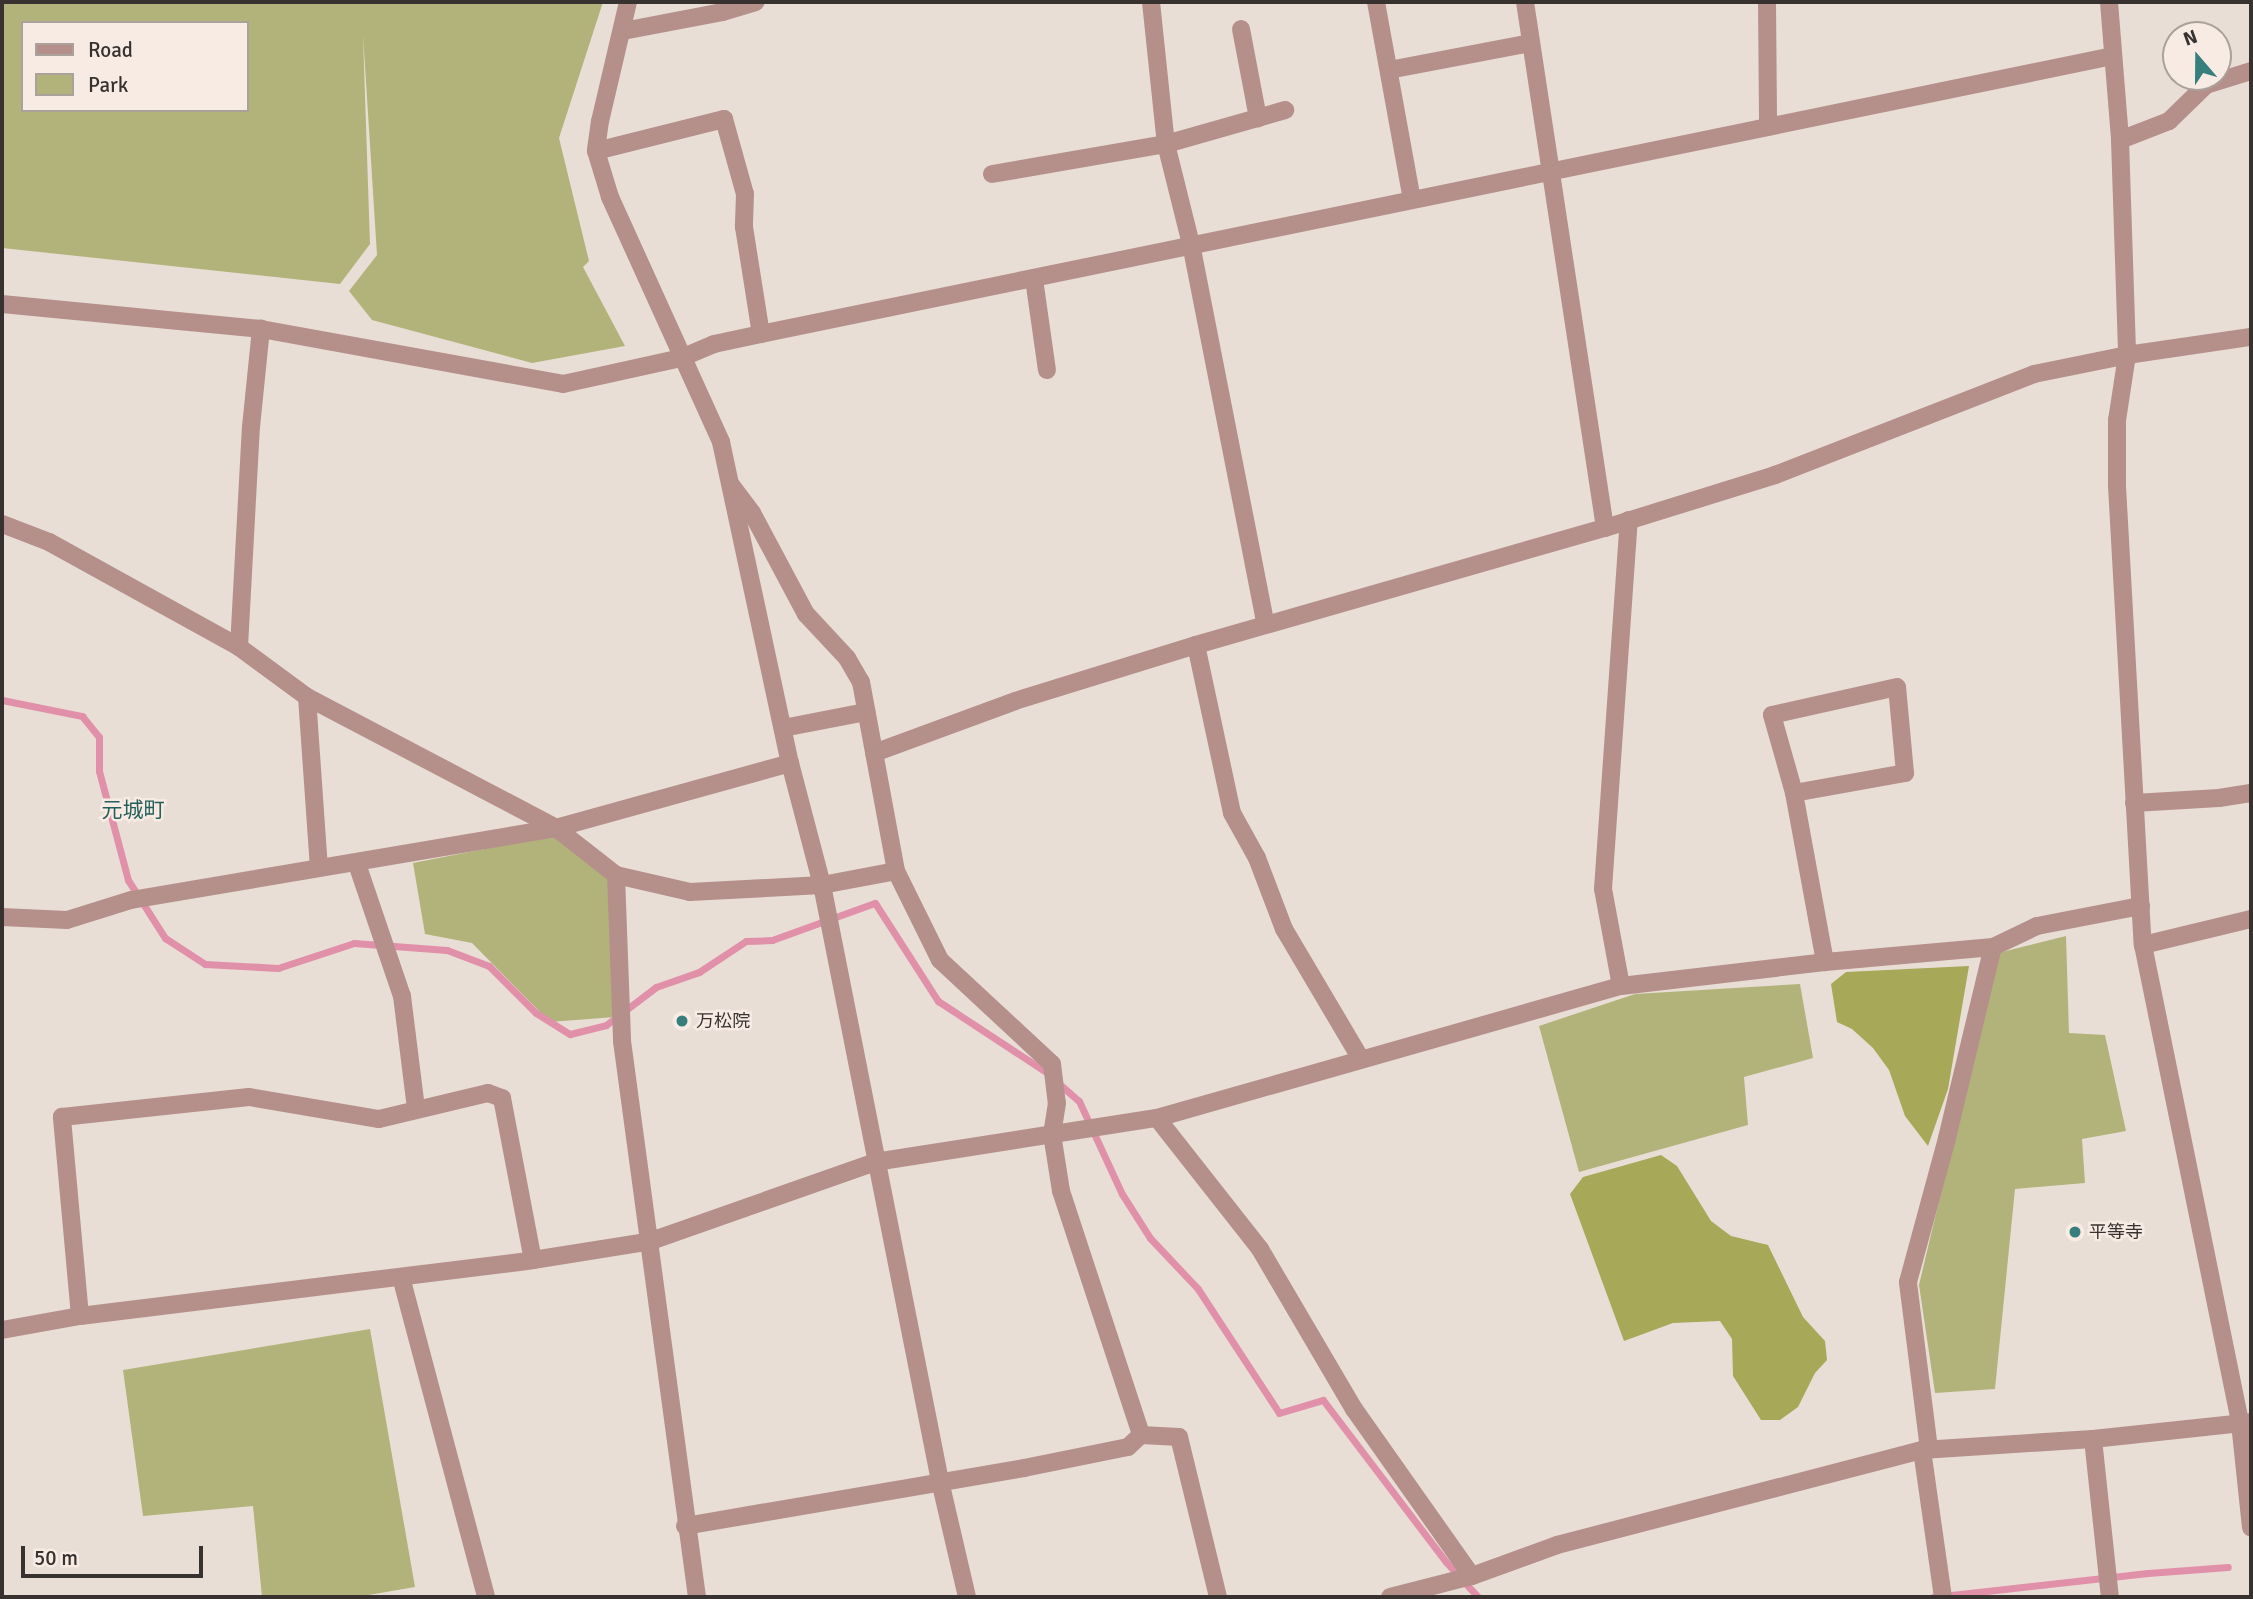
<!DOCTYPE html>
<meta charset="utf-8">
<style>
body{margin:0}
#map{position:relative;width:2253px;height:1599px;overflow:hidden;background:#e9ded6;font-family:Signika,"Noto Sans JP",sans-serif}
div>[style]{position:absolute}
.green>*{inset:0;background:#b2b37a}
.forest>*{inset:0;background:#a7a858}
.stream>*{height:7px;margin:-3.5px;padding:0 3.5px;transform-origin:3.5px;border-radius:3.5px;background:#e190a9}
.minor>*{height:18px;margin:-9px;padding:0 9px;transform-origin:9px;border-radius:9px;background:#b5908b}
.tertiary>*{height:18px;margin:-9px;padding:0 9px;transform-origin:9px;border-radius:9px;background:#b5908b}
.dots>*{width:19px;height:19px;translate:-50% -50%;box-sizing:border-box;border:4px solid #f7ebe3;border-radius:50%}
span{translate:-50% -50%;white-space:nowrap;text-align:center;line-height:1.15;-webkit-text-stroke:5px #f7ebe3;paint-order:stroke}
.poi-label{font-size:18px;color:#37322f}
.left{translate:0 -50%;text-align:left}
.quarter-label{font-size:21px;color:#255f5c}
.frame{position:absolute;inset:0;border:4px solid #37322f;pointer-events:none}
.legend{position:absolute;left:21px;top:21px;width:228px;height:91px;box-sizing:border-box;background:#f7ebe3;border:2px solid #aaa19b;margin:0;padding:9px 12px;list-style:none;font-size:21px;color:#37322f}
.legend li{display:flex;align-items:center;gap:14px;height:35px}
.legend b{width:35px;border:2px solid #aaa19b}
.north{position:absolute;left:2162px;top:21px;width:70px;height:70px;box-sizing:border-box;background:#f7ebe3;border:2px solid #aaa19b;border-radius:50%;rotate:340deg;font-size:19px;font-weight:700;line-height:28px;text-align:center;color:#37322f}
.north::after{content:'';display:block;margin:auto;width:24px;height:32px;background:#377f7c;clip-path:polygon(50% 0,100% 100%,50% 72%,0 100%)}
.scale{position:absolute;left:21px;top:1546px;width:182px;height:32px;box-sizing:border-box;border:4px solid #37322f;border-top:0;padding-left:9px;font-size:21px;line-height:24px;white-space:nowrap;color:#37322f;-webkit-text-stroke:5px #f7ebe3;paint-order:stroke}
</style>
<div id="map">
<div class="green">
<div style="clip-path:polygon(evenodd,2px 2px,603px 2px,559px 138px,589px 261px,583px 267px,625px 346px,532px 363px,372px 320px,349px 291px,377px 255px,363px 35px,370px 244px,340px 284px,2px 248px,2px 2px,23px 23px,247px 23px,247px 110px,23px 110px,23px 23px)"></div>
<div style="clip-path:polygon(556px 835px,610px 878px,615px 1017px,550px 1022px,472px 943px,425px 934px,413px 863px)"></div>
<div style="clip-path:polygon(2066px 936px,2069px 1033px,2105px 1035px,2126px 1131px,2082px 1139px,2085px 1183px,2015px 1189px,1995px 1389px,1935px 1393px,1919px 1285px,1998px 953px)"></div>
<div style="clip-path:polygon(1800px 984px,1813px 1058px,1744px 1077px,1748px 1125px,1579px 1172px,1539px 1026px,1635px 994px)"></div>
<div style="clip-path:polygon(370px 1329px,415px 1587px,357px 1597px,262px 1597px,253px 1506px,143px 1516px,123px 1370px)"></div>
</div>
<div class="forest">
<div style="clip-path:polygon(1969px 966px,1948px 1089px,1928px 1146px,1905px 1116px,1889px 1070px,1873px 1048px,1852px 1029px,1837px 1022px,1831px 984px,1846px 972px)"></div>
<div style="clip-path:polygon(1661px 1155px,1677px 1166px,1711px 1221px,1731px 1236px,1768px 1245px,1803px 1317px,1825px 1341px,1827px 1360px,1815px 1373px,1798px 1407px,1780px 1420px,1761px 1420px,1733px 1376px,1732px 1339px,1720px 1321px,1673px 1323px,1624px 1341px,1570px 1194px,1583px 1177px)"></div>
</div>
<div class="stream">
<div style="left:2px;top:700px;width:82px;rotate:11.3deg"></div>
<div style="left:82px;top:716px;width:27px;rotate:51deg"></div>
<div style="left:99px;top:737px;width:34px;rotate:90deg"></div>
<div style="left:99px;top:771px;width:113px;rotate:75.1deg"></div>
<div style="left:128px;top:880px;width:69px;rotate:57.5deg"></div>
<div style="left:165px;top:938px;width:48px;rotate:33deg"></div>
<div style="left:205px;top:964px;width:73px;rotate:3.1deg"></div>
<div style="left:278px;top:968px;width:80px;rotate:-18.2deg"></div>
<div style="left:354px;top:943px;width:93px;rotate:4.3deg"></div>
<div style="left:447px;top:950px;width:45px;rotate:20.9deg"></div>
<div style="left:489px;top:966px;width:66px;rotate:45deg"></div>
<div style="left:536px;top:1013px;width:40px;rotate:32deg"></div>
<div style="left:570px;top:1034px;width:37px;rotate:-14deg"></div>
<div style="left:606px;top:1025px;width:63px;rotate:-37.2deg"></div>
<div style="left:656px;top:987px;width:46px;rotate:-19.2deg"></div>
<div style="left:699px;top:972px;width:56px;rotate:-33.4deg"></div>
<div style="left:746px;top:941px;width:26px;rotate:-2deg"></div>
<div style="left:772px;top:940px;width:109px;rotate:-19.8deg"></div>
<div style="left:875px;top:903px;width:117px;rotate:57.3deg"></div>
<div style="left:938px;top:1001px;width:133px;rotate:33.3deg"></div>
<div style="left:1057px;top:1082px;width:29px;rotate:41deg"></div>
<div style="left:1079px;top:1101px;width:102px;rotate:65.2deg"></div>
<div style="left:1122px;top:1194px;width:52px;rotate:57.5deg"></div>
<div style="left:1150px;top:1238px;width:70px;rotate:46.7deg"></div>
<div style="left:1198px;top:1289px;width:148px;rotate:56.8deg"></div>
<div style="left:1279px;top:1413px;width:46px;rotate:-16.5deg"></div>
<div style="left:1323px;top:1400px;width:203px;rotate:52.8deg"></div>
<div style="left:1446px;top:1562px;width:47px;rotate:47.6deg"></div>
<div style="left:1933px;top:1597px;width:216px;rotate:-6.4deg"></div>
<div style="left:2148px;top:1573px;width:80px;rotate:-4.3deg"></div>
</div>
<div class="minor">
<div style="left:1151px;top:2px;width:143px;rotate:84deg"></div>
<div style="left:1166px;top:144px;width:103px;rotate:76deg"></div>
<div style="left:1191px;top:244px;width:388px;rotate:78.9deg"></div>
<div style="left:1376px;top:2px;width:201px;rotate:79.7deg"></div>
<div style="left:1525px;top:2px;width:532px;rotate:81.35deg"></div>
<div style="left:1767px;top:2px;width:125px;rotate:89.5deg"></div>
<div style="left:1241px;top:29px;width:91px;rotate:79.2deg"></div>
<div style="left:623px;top:31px;width:102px;rotate:-10.8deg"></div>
<div style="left:723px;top:12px;width:34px;rotate:-17deg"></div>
<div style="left:1389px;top:70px;width:144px;rotate:-10.8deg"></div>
<div style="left:2120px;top:140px;width:53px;rotate:-21.2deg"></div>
<div style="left:2169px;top:121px;width:52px;rotate:-44.2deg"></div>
<div style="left:2206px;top:85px;width:47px;rotate:-17.3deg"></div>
<div style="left:596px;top:151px;width:132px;rotate:-14deg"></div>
<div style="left:724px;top:119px;width:78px;rotate:74.4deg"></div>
<div style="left:745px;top:194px;width:33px;rotate:92deg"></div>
<div style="left:744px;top:227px;width:108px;rotate:81deg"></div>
<div style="left:992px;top:174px;width:177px;rotate:-9.8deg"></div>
<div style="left:1166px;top:144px;width:124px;rotate:-15.9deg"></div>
<div style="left:1034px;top:279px;width:92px;rotate:81.9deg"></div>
<div style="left:2px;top:304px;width:260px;rotate:5.5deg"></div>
<div style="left:261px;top:329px;width:307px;rotate:10.3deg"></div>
<div style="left:563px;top:384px;width:121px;rotate:-12.4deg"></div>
<div style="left:681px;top:358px;width:36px;rotate:-23deg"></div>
<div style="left:714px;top:344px;width:48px;rotate:-12deg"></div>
<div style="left:761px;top:334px;width:1380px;rotate:-11.62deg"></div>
<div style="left:731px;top:485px;width:35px;rotate:53deg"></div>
<div style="left:752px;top:513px;width:115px;rotate:61.9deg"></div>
<div style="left:806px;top:614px;width:60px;rotate:47deg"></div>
<div style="left:847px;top:658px;width:28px;rotate:60deg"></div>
<div style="left:861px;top:682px;width:192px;rotate:79.5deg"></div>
<div style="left:896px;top:871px;width:99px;rotate:63.7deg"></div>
<div style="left:940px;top:960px;width:153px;rotate:42.9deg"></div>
<div style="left:1052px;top:1064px;width:39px;rotate:83deg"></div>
<div style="left:1057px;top:1103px;width:31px;rotate:99deg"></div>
<div style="left:1052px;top:1134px;width:58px;rotate:81deg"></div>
<div style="left:1061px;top:1191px;width:257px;rotate:71.8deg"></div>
<div style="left:1141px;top:1435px;width:38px;rotate:3deg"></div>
<div style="left:1179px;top:1437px;width:165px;rotate:76.3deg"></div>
<div style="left:2px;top:524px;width:50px;rotate:21deg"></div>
<div style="left:49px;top:542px;width:217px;rotate:28.9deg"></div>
<div style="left:239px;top:647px;width:84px;rotate:36.3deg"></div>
<div style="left:307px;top:697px;width:281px;rotate:27.7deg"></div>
<div style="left:556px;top:828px;width:76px;rotate:38.1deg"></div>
<div style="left:616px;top:875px;width:76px;rotate:12.9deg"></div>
<div style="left:690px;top:892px;width:132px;rotate:-3deg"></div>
<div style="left:822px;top:885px;width:75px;rotate:-10.7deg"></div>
<div style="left:1196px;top:645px;width:172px;rotate:77.9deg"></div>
<div style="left:1232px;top:813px;width:51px;rotate:60.9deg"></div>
<div style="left:1257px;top:858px;width:76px;rotate:69.2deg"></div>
<div style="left:1284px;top:929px;width:151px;rotate:59.4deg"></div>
<div style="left:239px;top:647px;width:220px;rotate:-86.9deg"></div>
<div style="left:251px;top:427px;width:99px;rotate:-84.2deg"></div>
<div style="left:307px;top:697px;width:170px;rotate:86deg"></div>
<div style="left:783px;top:728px;width:85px;rotate:-10.9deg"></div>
<div style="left:874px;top:753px;width:150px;rotate:-20.2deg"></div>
<div style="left:1015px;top:701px;width:189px;rotate:-17.2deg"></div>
<div style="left:1196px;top:645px;width:425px;rotate:-16deg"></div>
<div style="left:1605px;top:528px;width:178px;rotate:-17.3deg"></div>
<div style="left:1775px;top:475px;width:278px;rotate:-21.3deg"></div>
<div style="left:2034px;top:374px;width:95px;rotate:-11.5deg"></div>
<div style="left:2127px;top:355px;width:125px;rotate:-8.3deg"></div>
<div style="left:1794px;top:793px;width:113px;rotate:-10.2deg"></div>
<div style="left:1905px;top:773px;width:86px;rotate:-95.3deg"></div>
<div style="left:1897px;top:687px;width:128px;rotate:167.4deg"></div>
<div style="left:1772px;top:715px;width:81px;rotate:74.2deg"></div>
<div style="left:1794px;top:793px;width:172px;rotate:79.6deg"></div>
<div style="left:2134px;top:803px;width:85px;rotate:-3.4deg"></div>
<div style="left:2219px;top:798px;width:32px;rotate:-9deg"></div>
<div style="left:357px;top:864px;width:139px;rotate:71.2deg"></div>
<div style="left:402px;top:996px;width:114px;rotate:82.9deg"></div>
<div style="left:616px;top:875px;width:166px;rotate:87.9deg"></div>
<div style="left:622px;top:1041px;width:561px;rotate:82.32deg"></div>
<div style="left:2px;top:917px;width:65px;rotate:2.6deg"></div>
<div style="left:67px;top:920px;width:67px;rotate:-17.4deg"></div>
<div style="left:131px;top:900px;width:431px;rotate:-9.6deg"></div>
<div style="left:556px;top:828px;width:243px;rotate:-15.5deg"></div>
<div style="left:2143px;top:945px;width:111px;rotate:-13.5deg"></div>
<div style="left:1621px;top:986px;width:99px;rotate:-100.5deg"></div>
<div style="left:1603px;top:889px;width:370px;rotate:-86deg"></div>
<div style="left:1157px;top:1118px;width:167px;rotate:51.8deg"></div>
<div style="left:1260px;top:1249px;width:186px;rotate:59.6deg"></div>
<div style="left:1354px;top:1409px;width:204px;rotate:54.8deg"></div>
<div style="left:401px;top:1277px;width:331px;rotate:75.1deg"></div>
<div style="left:80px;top:1316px;width:200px;rotate:-95.2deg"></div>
<div style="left:62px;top:1117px;width:188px;rotate:-6.1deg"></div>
<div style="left:249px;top:1097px;width:132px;rotate:9.6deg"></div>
<div style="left:379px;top:1119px;width:112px;rotate:-13.4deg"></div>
<div style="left:488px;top:1093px;width:15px;rotate:20deg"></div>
<div style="left:502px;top:1098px;width:165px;rotate:79.2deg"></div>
<div style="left:2px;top:1330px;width:79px;rotate:-10.2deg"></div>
<div style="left:80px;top:1316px;width:456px;rotate:-7deg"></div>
<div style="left:533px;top:1260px;width:120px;rotate:-9.1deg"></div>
<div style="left:651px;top:1241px;width:238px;rotate:-19.4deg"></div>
<div style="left:875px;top:1162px;width:285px;rotate:-8.9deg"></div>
<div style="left:1157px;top:1118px;width:482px;rotate:-15.9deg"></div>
<div style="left:1621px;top:986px;width:205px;rotate:-6.7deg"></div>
<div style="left:1825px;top:962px;width:169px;rotate:-5.1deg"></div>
<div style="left:1993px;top:947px;width:49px;rotate:-25.5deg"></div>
<div style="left:2037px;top:926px;width:106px;rotate:-10.9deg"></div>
<div style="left:2093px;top:1439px;width:159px;rotate:83.9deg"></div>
<div style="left:1929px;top:1449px;width:168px;rotate:-97.2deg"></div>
<div style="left:1908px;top:1282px;width:149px;rotate:-74.8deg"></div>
<div style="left:1947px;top:1138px;width:196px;rotate:-76.5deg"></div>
<div style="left:1922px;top:1450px;width:148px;rotate:81.9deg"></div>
<div style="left:685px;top:1526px;width:344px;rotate:-9.7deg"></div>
<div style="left:1024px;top:1468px;width:106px;rotate:-11.4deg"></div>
<div style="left:1128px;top:1447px;width:18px;rotate:-43deg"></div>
<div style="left:1390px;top:1597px;width:85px;rotate:-14.4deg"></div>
<div style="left:1472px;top:1576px;width:90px;rotate:-20deg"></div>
<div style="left:1557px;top:1545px;width:377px;rotate:-14.6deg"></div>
<div style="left:1922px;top:1450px;width:171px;rotate:-3.7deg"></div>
<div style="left:2093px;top:1439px;width:159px;rotate:-6.1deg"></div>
</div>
<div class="tertiary">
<div style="left:628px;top:2px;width:122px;rotate:103.2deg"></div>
<div style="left:600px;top:121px;width:30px;rotate:98deg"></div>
<div style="left:596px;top:151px;width:48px;rotate:73.1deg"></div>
<div style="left:610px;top:197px;width:269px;rotate:65.6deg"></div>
<div style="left:721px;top:442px;width:328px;rotate:77.9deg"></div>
<div style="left:790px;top:763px;width:126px;rotate:75.3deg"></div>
<div style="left:822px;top:885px;width:608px;rotate:78.8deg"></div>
<div style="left:940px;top:1481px;width:119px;rotate:76.9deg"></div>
<div style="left:2109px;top:2px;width:138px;rotate:85.4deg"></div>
<div style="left:2120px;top:140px;width:215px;rotate:88.1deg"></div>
<div style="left:2127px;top:355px;width:66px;rotate:98.7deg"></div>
<div style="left:2117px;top:420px;width:66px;rotate:90deg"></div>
<div style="left:2117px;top:486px;width:460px;rotate:86.8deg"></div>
<div style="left:2143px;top:945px;width:488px;rotate:78.5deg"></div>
<div style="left:2240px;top:1423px;width:105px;rotate:84deg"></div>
</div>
<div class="dots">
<div style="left:682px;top:1021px;background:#377f7c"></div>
<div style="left:2075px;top:1232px;background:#377f7c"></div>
</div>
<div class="poi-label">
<span class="left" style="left:696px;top:1021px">万松院</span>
<span class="left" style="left:2089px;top:1232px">平等寺</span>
</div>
<div class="quarter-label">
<span style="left:133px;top:810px">元城町</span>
</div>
<div class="frame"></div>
<ul class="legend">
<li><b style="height:9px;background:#b5908b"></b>Road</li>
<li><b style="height:19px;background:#b2b37a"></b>Park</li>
</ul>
<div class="north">N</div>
<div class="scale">50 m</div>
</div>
